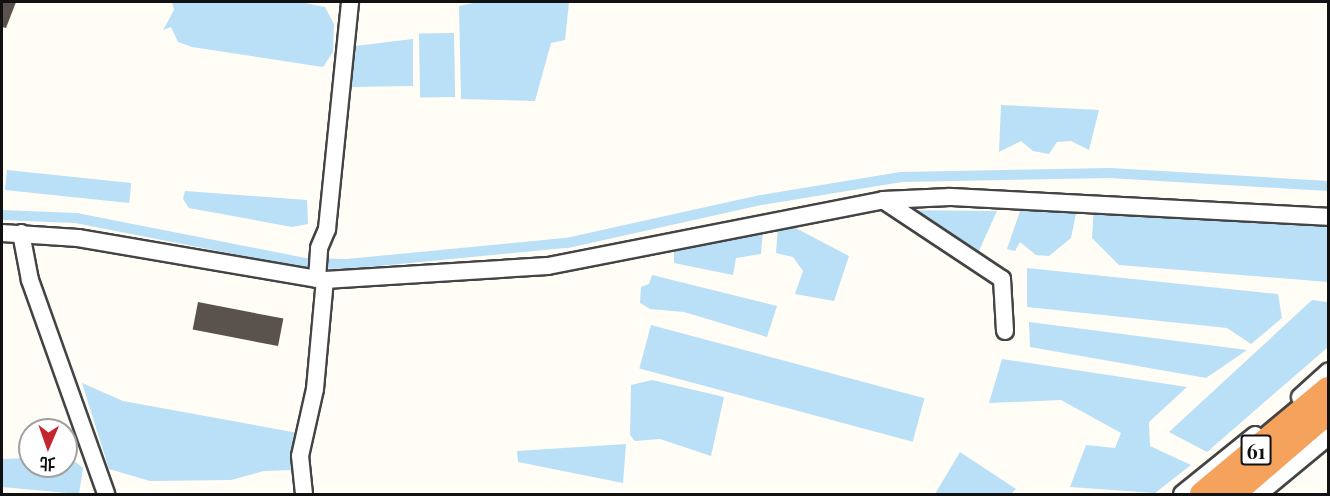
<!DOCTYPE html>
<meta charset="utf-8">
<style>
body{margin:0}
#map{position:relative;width:1330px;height:496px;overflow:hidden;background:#fffdf5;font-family:"Playfair Display","Noto Sans TC",serif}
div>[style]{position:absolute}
.water>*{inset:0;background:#b9e0f7;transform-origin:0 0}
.canal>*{height:10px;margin:-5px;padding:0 5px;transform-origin:5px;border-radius:5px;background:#b9e0f7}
.building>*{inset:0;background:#5a524d;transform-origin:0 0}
.roads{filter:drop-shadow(2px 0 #444) drop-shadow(-2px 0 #444) drop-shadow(0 2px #444) drop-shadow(0 -2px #444)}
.minor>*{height:16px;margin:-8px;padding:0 8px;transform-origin:8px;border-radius:8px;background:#fff}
.highway>*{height:24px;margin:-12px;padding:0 12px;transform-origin:12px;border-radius:12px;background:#f5a25d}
span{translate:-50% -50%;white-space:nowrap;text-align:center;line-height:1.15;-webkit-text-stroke:6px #fff;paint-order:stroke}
.shield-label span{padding:2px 4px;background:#fff;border:2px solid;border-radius:4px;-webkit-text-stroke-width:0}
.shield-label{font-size:20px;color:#111;font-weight:700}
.frame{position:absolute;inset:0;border:3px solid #111;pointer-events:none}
.north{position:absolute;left:18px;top:418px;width:60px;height:60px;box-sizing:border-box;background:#fff;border:2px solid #a0a0a0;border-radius:50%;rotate:182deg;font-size:16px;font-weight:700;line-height:24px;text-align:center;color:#111}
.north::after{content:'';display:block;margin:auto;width:21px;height:27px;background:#c4262e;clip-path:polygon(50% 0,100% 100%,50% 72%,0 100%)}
</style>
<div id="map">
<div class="water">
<div style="clip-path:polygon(172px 2px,300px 2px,325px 7px,334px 24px,333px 52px,323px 67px,192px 47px,178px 42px,171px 27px,163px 30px,174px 10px)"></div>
<div style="clip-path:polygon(478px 2px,569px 2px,565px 40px,551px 43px,535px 101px,461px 99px,459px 6px)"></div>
<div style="left:454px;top:33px;width:64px;height:35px;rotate:89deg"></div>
<div style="clip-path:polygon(413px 39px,413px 86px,351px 87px,355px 46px)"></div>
<div style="clip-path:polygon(1001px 105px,1099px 110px,1089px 150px,1071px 141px,1057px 142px,1049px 154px,1033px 151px,1021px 141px,999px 152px)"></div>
<div style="left:7px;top:170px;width:125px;height:20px;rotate:6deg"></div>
<div style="clip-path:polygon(185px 191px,307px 200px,308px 224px,292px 227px,189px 208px,183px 199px)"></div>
<div style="clip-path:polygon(1094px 205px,1328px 218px,1328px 282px,1119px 265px,1092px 238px)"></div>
<div style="clip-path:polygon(1061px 209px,1076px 214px,1071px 238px,1049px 256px,1036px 255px,1020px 242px,1015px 251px,1007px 249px,1020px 211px)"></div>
<div style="clip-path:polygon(886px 210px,997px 211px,973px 264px)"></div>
<div style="clip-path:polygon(786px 223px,849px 256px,834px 301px,795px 294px,803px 271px,793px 257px,776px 253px,778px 227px)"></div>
<div style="clip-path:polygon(763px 229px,761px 254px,736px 258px,733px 275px,674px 263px,674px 247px)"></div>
<div style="clip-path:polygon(1027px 268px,1278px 294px,1282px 318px,1251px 344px,1227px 328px,1027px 307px)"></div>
<div style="clip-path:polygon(652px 275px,777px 306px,767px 337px,684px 312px,650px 309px,640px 303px,641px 287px,649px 284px)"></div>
<div style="clip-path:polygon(1312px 300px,1328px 302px,1328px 347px,1207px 452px,1169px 432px)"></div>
<div style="clip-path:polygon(1029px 322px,1247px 350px,1206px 378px,1030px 347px)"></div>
<div style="left:651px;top:325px;width:283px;height:45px;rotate:15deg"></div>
<div style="clip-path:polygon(1002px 359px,1187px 387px,1149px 422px,1150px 446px,1191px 465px,1155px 493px,1070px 487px,1086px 445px,1115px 448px,1121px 433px,1061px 400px,989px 403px)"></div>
<div style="clip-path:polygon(652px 380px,724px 397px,711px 456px,660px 439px,635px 441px,630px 435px,631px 385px)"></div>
<div style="clip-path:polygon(82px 383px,123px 401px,298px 433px,293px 470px,264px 471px,231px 480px,150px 481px,109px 469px)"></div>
<div style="clip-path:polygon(626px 444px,623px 483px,518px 462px,517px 451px)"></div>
<div style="clip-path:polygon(960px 452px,1016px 489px,1011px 494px,935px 494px)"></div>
<div style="clip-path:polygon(68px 456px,83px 468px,79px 494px,2px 487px,2px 459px,30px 458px,30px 466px,66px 466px)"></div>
</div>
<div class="canal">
<div style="left:2px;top:215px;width:74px;rotate:2.3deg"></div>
<div style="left:76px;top:218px;width:233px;rotate:11.1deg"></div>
<div style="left:305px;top:263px;width:42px;rotate:1.4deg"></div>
<div style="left:347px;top:264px;width:221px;rotate:-5.5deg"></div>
<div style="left:567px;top:243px;width:199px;rotate:-12.5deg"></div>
<div style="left:761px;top:200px;width:142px;rotate:-9.3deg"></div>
<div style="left:901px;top:177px;width:209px;rotate:-1.1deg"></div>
<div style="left:1110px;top:173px;width:218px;rotate:3.4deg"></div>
</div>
<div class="building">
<div style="clip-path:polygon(2px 2px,16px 2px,6px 28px,2px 27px)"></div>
<div style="left:198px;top:302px;width:87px;height:28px;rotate:11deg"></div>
</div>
<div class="roads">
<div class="minor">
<div style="left:883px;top:200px;width:143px;rotate:33.6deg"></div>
<div style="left:1002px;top:279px;width:52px;rotate:86.7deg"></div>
<div style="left:2px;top:233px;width:76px;rotate:3.8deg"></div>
<div style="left:78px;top:238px;width:251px;rotate:9.7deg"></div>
<div style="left:325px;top:280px;width:223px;rotate:-3.6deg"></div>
<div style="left:548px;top:266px;width:341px;rotate:-11.1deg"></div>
<div style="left:883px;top:200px;width:67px;rotate:-2.6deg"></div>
<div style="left:950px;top:197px;width:379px;rotate:3deg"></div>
<div style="left:21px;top:233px;width:48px;rotate:79.2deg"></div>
<div style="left:30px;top:280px;width:227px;rotate:70.4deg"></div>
<div style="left:317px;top:279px;width:31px;rotate:-86deg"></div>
<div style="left:319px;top:248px;width:21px;rotate:-67deg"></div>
<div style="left:327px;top:229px;width:228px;rotate:-84.2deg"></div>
<div style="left:1300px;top:397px;width:38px;rotate:-42deg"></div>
<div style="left:304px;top:494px;width:38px;rotate:-96deg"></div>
<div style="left:300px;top:456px;width:69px;rotate:-77.4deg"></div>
<div style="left:315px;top:389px;width:109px;rotate:-84.8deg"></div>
<div style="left:1182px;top:494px;width:94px;rotate:-38.9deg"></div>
<div style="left:1259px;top:494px;width:89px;rotate:-39.6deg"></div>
</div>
<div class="highway">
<div style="left:1202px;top:494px;width:164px;rotate:-39.8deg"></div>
<div style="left:1233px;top:494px;width:125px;rotate:-40.8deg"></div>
</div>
</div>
<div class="shield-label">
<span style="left:1256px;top:450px">61</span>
</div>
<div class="frame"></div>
<div class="north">北</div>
</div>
